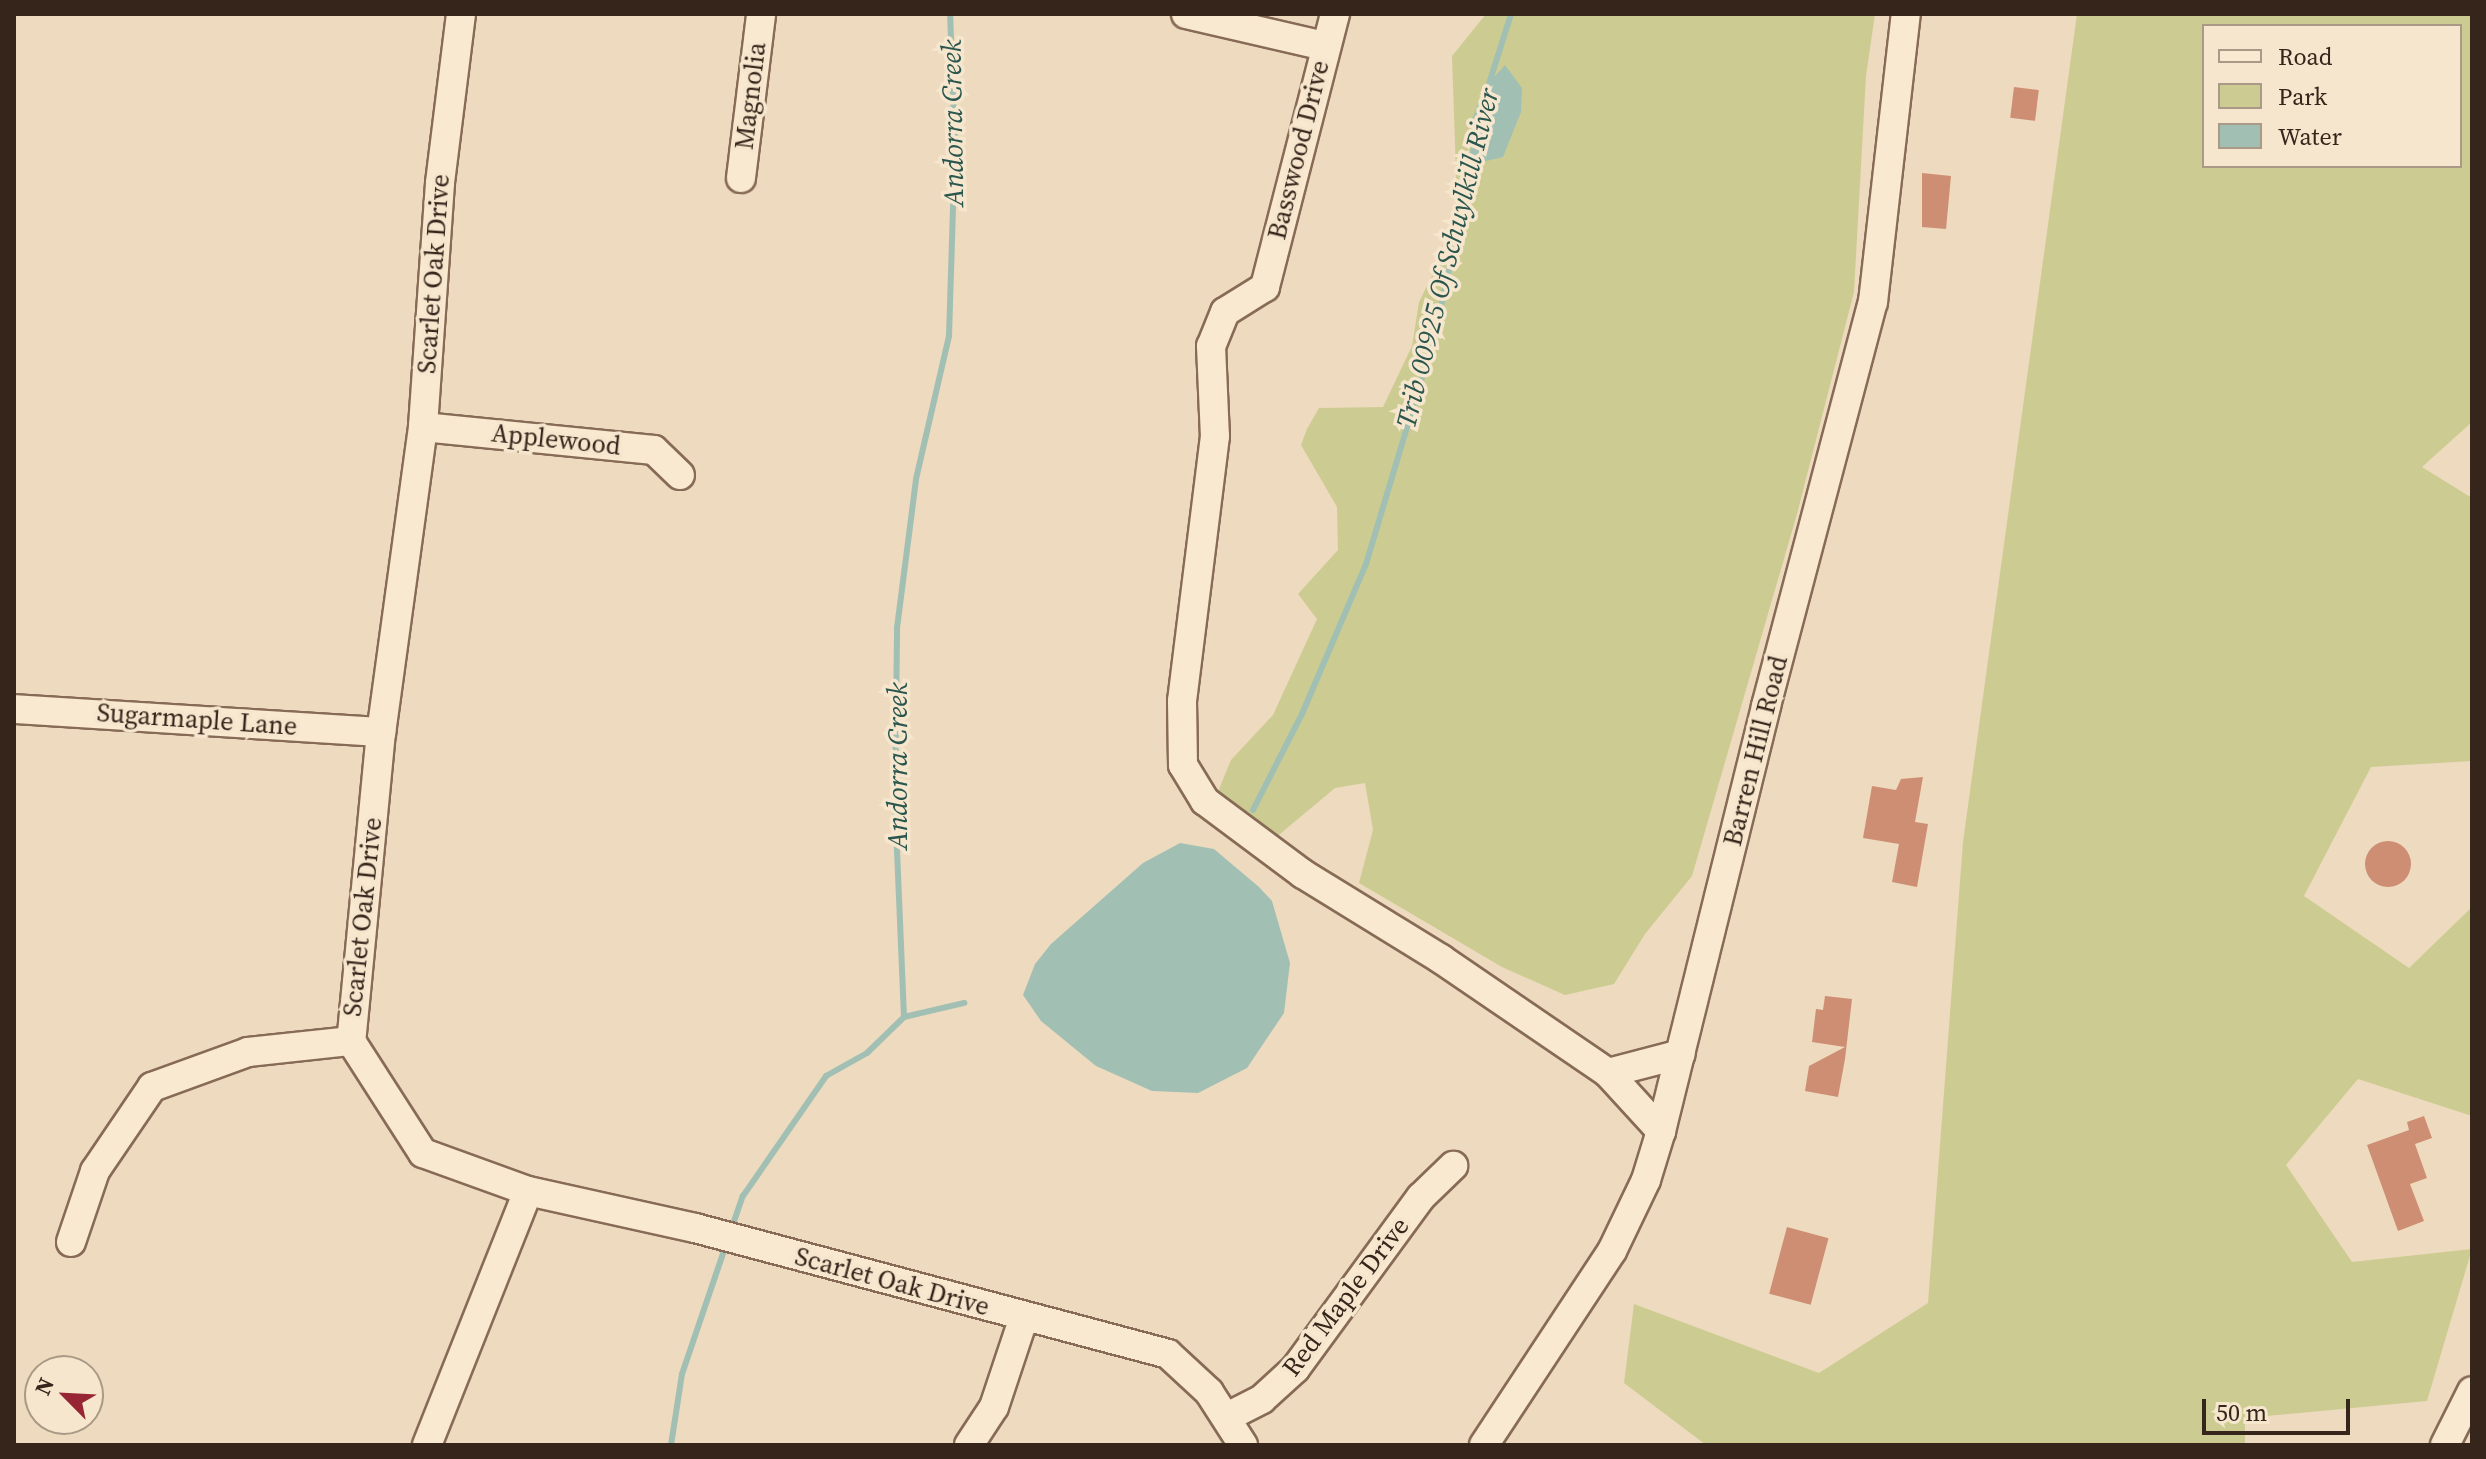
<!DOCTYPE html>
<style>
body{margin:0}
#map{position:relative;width:2486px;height:1459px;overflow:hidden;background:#eedabe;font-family:"Source Serif 4",serif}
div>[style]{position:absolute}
.green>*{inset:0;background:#cccc92}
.water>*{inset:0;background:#a1c0b3}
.stream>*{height:6px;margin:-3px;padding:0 3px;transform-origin:3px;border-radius:3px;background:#a1c0b3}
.building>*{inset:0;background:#ce8e73;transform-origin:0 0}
.round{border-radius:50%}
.roads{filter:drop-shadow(2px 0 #876b56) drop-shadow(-2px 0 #876b56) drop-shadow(0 2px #876b56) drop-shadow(0 -2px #876b56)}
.minor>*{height:28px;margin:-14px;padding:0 14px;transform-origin:14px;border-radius:14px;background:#f9e9d1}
span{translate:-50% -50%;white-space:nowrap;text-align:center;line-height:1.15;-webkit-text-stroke:7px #f6e6cd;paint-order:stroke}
.street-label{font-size:26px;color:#36251b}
.water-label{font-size:28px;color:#2a564e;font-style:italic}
.frame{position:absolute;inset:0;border:16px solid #36251b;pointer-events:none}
.legend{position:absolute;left:2202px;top:24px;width:260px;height:144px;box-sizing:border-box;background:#f6e6cd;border:2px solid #a99986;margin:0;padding:10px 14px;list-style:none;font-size:24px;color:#36251b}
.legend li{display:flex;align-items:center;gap:16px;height:40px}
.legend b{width:40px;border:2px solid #a99986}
.north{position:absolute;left:24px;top:1355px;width:80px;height:80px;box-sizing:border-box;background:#f6e6cd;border:2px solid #a99986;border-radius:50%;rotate:294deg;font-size:22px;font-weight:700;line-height:32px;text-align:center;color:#36251b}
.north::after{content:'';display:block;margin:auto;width:28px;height:36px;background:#972533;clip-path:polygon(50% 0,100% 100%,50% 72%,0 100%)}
.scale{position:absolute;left:2202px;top:1399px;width:148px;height:36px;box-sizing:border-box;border:4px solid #36251b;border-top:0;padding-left:10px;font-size:24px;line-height:28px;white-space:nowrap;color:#36251b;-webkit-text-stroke:6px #f6e6cd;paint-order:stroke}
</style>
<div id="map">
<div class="green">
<div style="clip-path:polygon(1486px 14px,1875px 14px,1866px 76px,1854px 292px,1797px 514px,1692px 876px,1645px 934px,1614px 984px,1565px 995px,1502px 967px,1359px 883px,1373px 830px,1365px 783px,1335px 788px,1274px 839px,1217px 794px,1231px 760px,1273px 715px,1317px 619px,1298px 594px,1338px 550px,1337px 507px,1301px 445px,1307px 429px,1319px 408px,1383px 407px,1412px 346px,1419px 302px,1435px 270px,1457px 202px,1452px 56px)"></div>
<div style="clip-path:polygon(evenodd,2077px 14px,2472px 14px,2472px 422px,2422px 467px,2472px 498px,2472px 761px,2371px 767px,2304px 896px,2409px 968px,2472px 907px,2472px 1116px,2358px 1079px,2286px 1165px,2352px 1262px,2472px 1249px,2427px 1401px,2245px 1418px,2245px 1445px,1706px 1445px,1624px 1383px,1634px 1304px,1819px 1373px,1928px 1303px,1963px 842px,2077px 14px,2204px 26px,2460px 26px,2460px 166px,2204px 166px,2204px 26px)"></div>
</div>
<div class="water">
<div style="clip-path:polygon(1505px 65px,1522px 88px,1521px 112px,1503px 157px,1478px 163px,1470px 146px,1472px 119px,1486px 86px)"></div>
<div style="clip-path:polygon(1180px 843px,1214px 849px,1259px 887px,1272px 901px,1290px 963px,1284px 1013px,1247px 1068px,1198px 1093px,1152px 1091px,1096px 1066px,1041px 1021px,1023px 995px,1035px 964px,1051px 944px,1143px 863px)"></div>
</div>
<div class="stream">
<div style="left:1488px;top:87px;width:77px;rotate:-72.5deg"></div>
<div style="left:1253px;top:810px;width:108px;rotate:-63deg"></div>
<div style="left:1302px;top:714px;width:163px;rotate:-66.9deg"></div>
<div style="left:1366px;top:564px;width:243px;rotate:-73.3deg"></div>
<div style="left:1436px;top:331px;width:187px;rotate:-78.3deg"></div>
<div style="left:904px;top:1017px;width:62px;rotate:-13.1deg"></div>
<div style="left:731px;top:1230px;width:36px;rotate:-71deg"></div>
<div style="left:743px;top:1196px;width:146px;rotate:-55.3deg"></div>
<div style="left:826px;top:1076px;width:47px;rotate:-29.3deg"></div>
<div style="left:867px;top:1053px;width:52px;rotate:-44.2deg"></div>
<div style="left:904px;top:1017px;width:218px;rotate:-92.4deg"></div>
<div style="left:895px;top:799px;width:171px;rotate:-89.3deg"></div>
<div style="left:897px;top:628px;width:150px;rotate:-82.7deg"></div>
<div style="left:916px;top:479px;width:147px;rotate:-77deg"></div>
<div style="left:949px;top:336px;width:188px;rotate:-88.2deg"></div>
<div style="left:955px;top:148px;width:134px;rotate:-92.1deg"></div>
<div style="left:671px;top:1445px;width:72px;rotate:-81.2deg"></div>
<div style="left:682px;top:1374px;width:136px;rotate:-71.2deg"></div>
</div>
<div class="building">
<div style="left:2014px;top:87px;width:25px;height:31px;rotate:7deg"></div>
<div style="clip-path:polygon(1922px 173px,1951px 176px,1946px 229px,1922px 227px)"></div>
<div style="clip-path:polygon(1923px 777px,1915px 822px,1928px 824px,1917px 887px,1892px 882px,1899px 844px,1863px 838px,1872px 786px,1896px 790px,1901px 779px)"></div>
<div class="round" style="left:2365px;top:841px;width:46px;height:46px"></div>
<div style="clip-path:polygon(1825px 996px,1852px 999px,1845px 1059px,1838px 1097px,1805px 1091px,1809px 1066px,1845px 1047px,1812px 1042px,1816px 1009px,1823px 1010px)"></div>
<div style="clip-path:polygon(2424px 1116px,2432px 1138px,2415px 1144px,2427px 1178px,2410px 1184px,2424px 1221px,2398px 1231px,2367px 1145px,2409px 1130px,2407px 1122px)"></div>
<div style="left:1787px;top:1227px;width:43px;height:69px;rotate:15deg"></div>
</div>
<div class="roads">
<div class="minor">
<div style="left:461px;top:14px;width:170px;rotate:97.1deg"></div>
<div style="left:440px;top:183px;width:245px;rotate:94deg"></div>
<div style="left:423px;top:427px;width:308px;rotate:97.8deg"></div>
<div style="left:381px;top:732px;width:310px;rotate:95.5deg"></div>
<div style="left:351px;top:1041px;width:133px;rotate:57.3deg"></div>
<div style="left:423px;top:1153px;width:112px;rotate:19.9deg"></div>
<div style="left:528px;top:1191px;width:171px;rotate:12.5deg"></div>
<div style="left:695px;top:1228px;width:489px;rotate:14.9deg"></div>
<div style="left:1168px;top:1354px;width:56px;rotate:42.8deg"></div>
<div style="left:1209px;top:1392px;width:63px;rotate:57.3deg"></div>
<div style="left:1186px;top:14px;width:143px;rotate:13deg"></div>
<div style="left:1335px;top:14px;width:282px;rotate:104.4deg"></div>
<div style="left:1265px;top:287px;width:47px;rotate:148deg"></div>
<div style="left:1225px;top:312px;width:37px;rotate:112deg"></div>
<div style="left:1211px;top:346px;width:90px;rotate:87.5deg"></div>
<div style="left:1215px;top:436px;width:267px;rotate:97.1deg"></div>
<div style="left:1182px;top:701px;width:64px;rotate:89.1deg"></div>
<div style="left:1183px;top:765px;width:42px;rotate:58.6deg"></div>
<div style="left:1205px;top:801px;width:122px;rotate:36.7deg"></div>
<div style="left:1303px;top:874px;width:162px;rotate:31.6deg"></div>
<div style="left:1441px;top:959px;width:202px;rotate:34.3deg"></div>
<div style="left:1608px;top:1073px;width:79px;rotate:47.6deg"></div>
<div style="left:741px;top:178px;width:165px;rotate:-83deg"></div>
<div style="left:423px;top:427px;width:232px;rotate:5.7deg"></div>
<div style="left:654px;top:450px;width:36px;rotate:44deg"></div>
<div style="left:14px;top:709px;width:368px;rotate:3.6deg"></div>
<div style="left:1608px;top:1073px;width:75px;rotate:-14.6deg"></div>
<div style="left:71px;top:1242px;width:75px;rotate:-71.3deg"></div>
<div style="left:95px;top:1171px;width:102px;rotate:-55.8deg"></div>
<div style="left:152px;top:1087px;width:102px;rotate:-20deg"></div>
<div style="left:248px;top:1052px;width:104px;rotate:-6.1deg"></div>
<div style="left:1229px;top:1416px;width:37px;rotate:-27deg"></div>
<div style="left:1262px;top:1399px;width:45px;rotate:-42.3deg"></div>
<div style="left:1295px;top:1369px;width:213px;rotate:-53.8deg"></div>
<div style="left:1421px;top:1197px;width:45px;rotate:-44.1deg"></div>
<div style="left:427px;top:1445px;width:273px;rotate:-68.3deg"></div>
<div style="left:969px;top:1445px;width:45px;rotate:-56.7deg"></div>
<div style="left:994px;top:1407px;width:95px;rotate:-71.6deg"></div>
<div style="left:1484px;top:1445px;width:232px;rotate:-56.6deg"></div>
<div style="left:1612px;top:1251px;width:79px;rotate:-64.4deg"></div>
<div style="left:1646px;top:1180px;width:51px;rotate:-73deg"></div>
<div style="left:1661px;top:1131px;width:438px;rotate:-76.1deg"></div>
<div style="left:1766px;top:706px;width:418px;rotate:-75.2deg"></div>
<div style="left:1873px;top:302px;width:290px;rotate:-83.5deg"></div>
<div style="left:2445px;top:1445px;width:60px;rotate:-63.4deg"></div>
</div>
</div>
<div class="street-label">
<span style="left:751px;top:96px;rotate:-83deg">Magnolia</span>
<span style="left:1299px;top:150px;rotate:-76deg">Basswood Drive</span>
<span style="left:434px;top:274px;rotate:-86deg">Scarlet Oak Drive</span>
<span style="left:556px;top:440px;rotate:6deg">Applewood</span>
<span style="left:197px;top:720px;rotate:4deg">Sugarmaple Lane</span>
<span style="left:1756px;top:751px;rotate:-76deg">Barren Hill Road</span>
<span style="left:363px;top:917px;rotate:-84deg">Scarlet Oak Drive</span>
<span style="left:892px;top:1282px;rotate:15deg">Scarlet Oak Drive</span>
<span style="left:1346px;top:1297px;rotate:-53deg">Red Maple Drive</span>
</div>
<div class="water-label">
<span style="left:952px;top:123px;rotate:-91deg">Andorra Creek</span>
<span style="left:1447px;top:258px;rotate:-76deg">Trib 00925 Of Schuylkill River</span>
<span style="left:897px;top:766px;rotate:-90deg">Andorra Creek</span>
</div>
<div class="frame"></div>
<ul class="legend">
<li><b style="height:10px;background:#f9e9d1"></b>Road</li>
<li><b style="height:22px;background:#cccc92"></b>Park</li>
<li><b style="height:22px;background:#a1c0b3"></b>Water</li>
</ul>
<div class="north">N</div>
<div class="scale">50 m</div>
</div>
